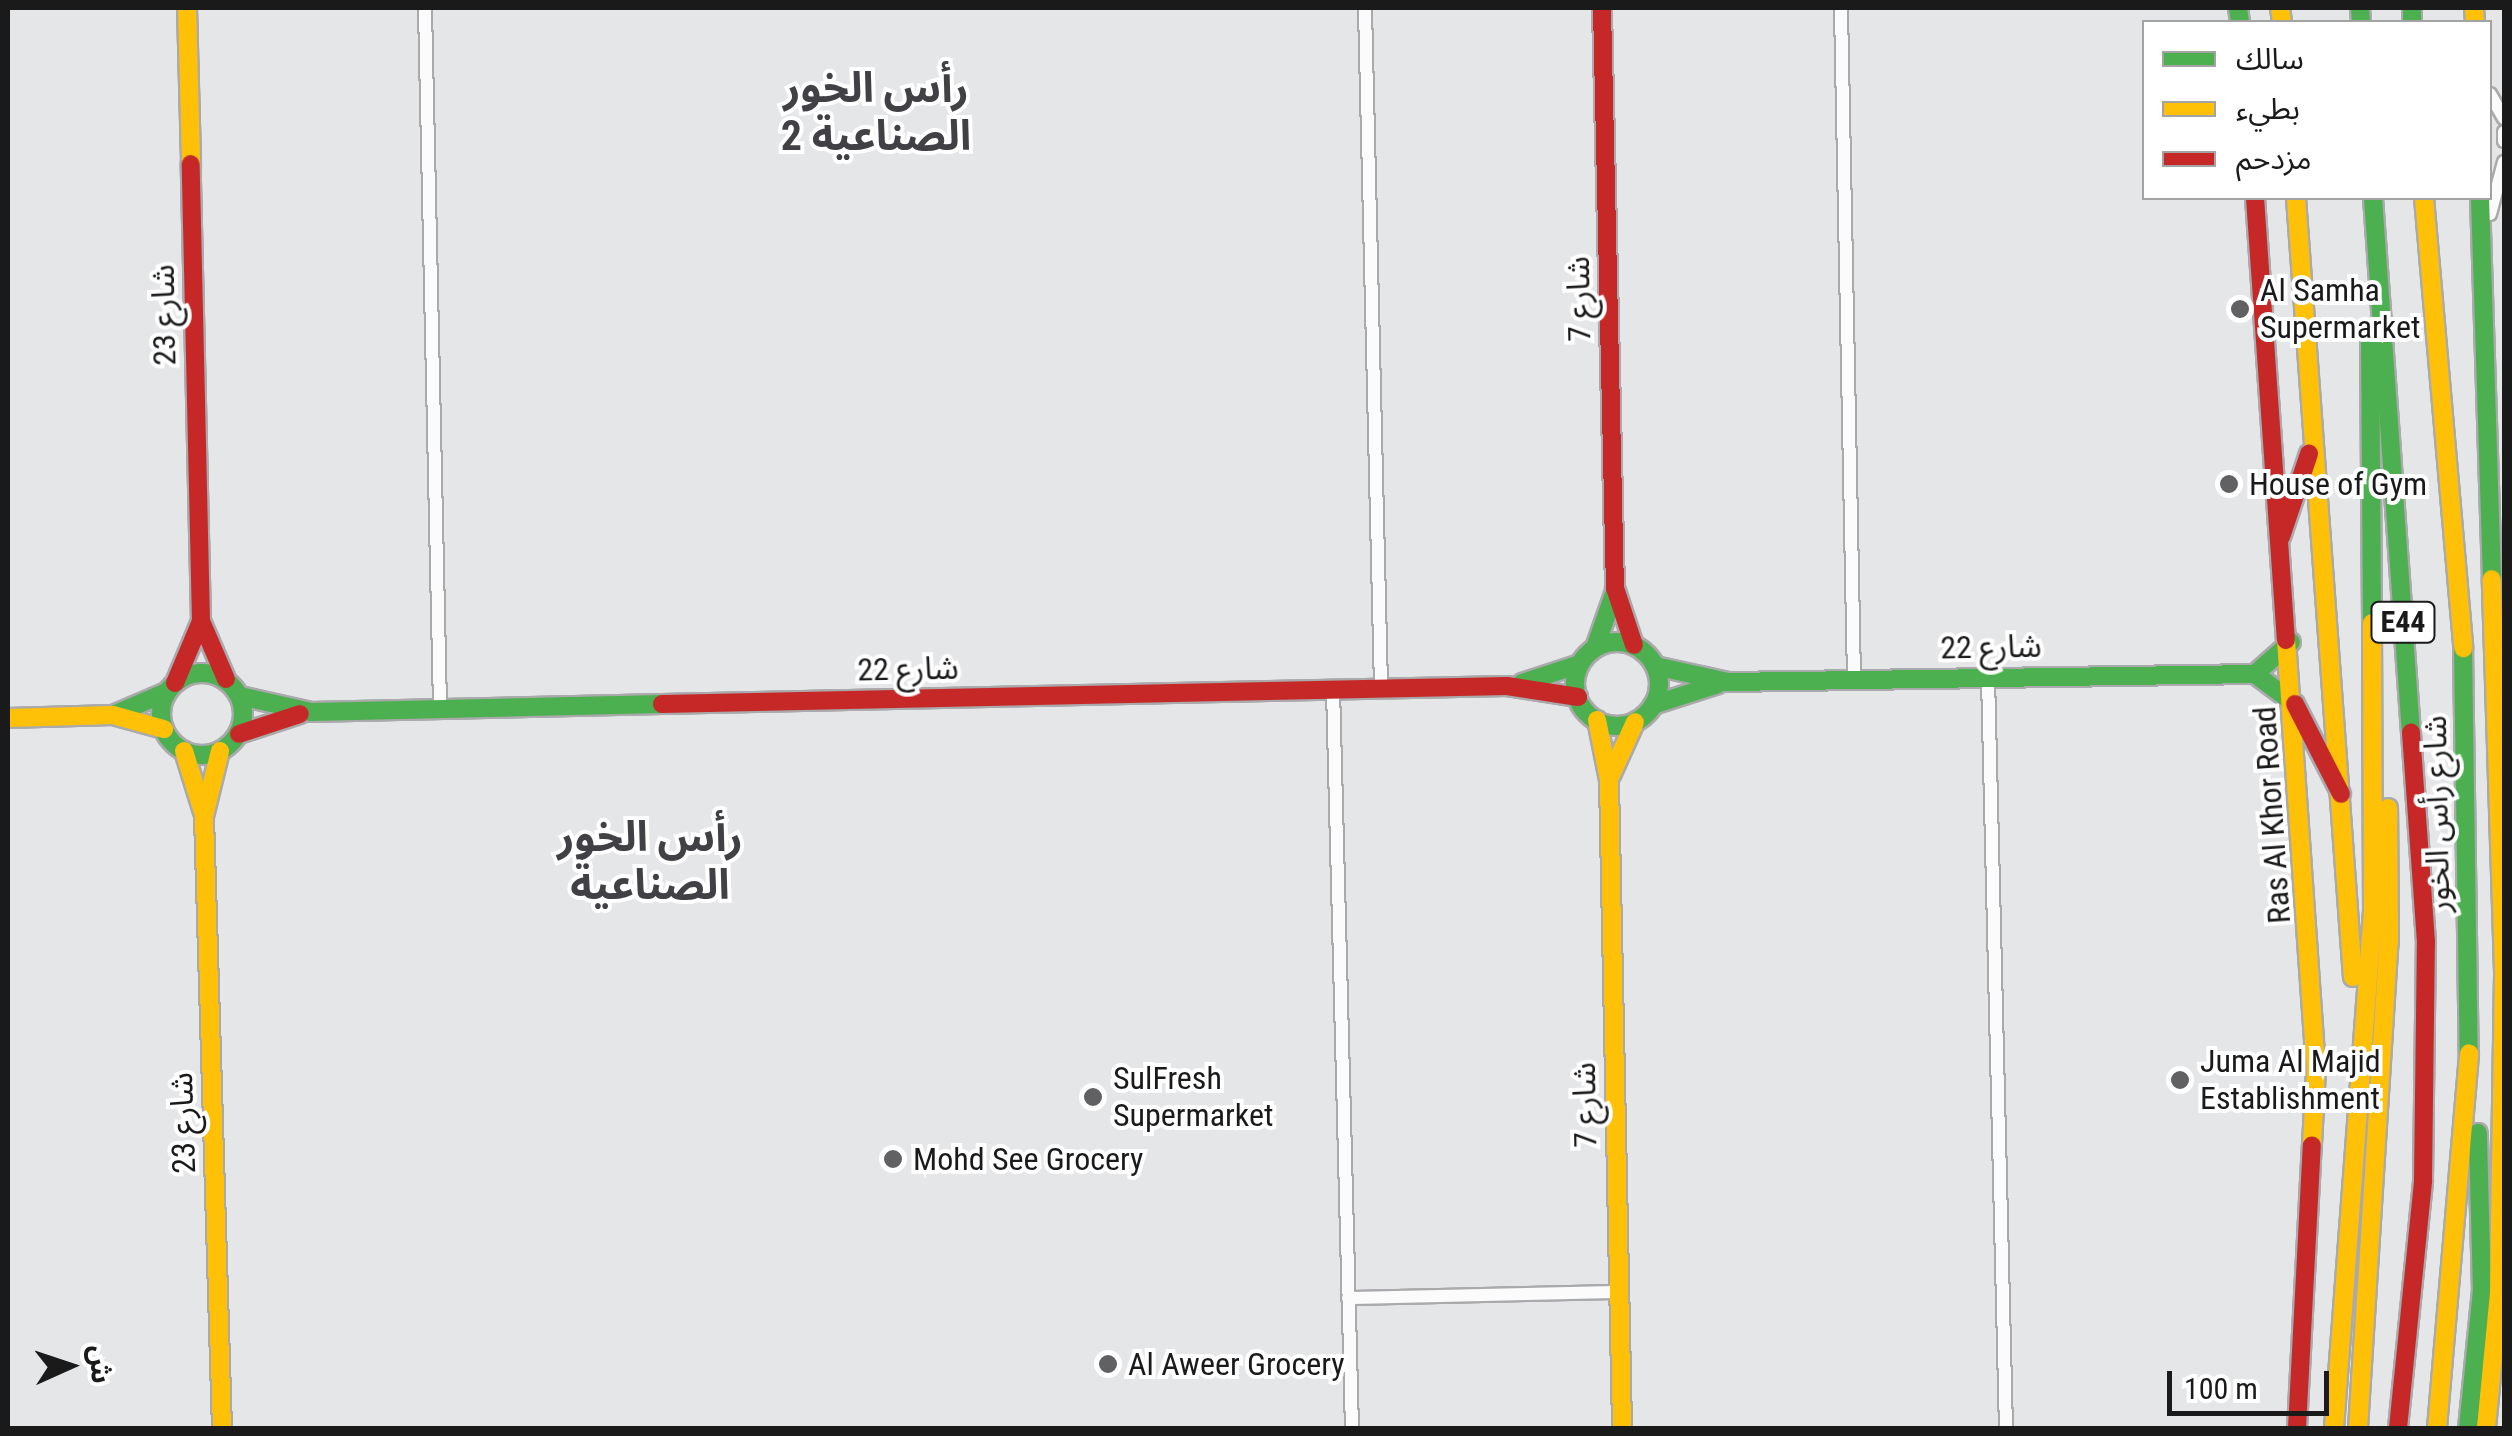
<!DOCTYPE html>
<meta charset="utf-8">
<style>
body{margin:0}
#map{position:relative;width:2512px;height:1436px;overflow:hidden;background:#e5e6e8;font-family:"Roboto Condensed","Noto Sans Arabic",sans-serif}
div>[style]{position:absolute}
.roads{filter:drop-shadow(2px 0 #aaaaac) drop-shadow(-2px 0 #aaaaac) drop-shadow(0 2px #aaaaac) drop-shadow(0 -2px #aaaaac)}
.street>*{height:12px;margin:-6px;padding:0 6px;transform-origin:6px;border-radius:6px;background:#fbfbfc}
.fast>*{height:18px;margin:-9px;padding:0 9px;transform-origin:9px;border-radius:9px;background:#4caf50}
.fast>.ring{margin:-9px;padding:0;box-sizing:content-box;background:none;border:18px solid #4caf50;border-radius:50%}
.slow>*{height:18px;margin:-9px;padding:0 9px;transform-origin:9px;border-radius:9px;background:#ffc107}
.jam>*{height:18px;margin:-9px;padding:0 9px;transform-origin:9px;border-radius:9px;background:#c62828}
.dots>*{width:28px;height:28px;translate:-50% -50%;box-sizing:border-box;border:5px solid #fff;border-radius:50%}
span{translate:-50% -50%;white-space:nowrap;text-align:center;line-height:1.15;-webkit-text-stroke:8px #fff;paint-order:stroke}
.shield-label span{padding:2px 8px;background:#fff;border:2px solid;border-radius:8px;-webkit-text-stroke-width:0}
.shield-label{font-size:30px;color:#1a1a1b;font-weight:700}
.poi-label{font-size:32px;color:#1a1a1b}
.left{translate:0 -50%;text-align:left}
.street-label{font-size:32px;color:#1a1a1b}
.district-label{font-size:42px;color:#414145;font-weight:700}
.frame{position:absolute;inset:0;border:10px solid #1a1a1b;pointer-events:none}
.legend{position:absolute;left:2142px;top:20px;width:350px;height:180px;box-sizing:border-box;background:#fff;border:2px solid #a3a3a4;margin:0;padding:12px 18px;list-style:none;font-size:30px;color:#1a1a1b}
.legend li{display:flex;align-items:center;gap:20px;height:50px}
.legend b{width:50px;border:2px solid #a3a3a4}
.north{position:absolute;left:20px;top:1316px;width:100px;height:100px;-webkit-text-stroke:8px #fff;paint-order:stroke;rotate:87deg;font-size:28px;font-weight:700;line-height:40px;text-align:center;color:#1a1a1b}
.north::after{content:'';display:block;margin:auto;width:35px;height:45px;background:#1a1a1b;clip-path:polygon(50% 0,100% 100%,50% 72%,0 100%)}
.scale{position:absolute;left:2167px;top:1371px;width:162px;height:45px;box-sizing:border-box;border:5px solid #1a1a1b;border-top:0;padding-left:12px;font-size:30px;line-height:35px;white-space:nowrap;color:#1a1a1b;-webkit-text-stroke:8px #fff;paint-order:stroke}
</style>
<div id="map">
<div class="roads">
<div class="street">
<div style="left:425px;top:8px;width:700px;rotate:88.77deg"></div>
<div style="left:1365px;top:8px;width:679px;rotate:88.65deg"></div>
<div style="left:1841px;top:8px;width:672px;rotate:88.89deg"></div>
<div style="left:2490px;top:94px;width:28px;rotate:60deg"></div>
<div style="left:2504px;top:132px;width:9px;rotate:90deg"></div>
<div style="left:2490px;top:214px;width:54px;rotate:-74.9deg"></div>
<div style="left:1988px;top:677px;width:751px;rotate:88.63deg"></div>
<div style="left:1333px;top:689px;width:739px;rotate:88.53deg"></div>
<div style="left:1348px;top:1298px;width:270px;rotate:-1.3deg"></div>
</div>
<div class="fast">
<div style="left:2238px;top:8px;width:14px;rotate:82deg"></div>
<div style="left:2360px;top:8px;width:14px;rotate:86deg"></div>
<div style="left:2412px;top:8px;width:14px;rotate:90deg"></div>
<div style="left:2373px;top:198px;width:536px;rotate:85.94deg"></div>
<div style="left:2480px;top:198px;width:381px;rotate:88.2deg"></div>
<div style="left:2370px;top:333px;width:290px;rotate:89.6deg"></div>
<div class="ring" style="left:1575px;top:642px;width:66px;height:66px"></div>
<div style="left:1595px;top:648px;width:57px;rotate:-70.6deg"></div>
<div style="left:2463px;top:648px;width:405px;rotate:89.2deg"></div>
<div style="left:1655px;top:666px;width:75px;rotate:12.4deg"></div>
<div style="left:1728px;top:682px;width:527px;rotate:-0.87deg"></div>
<div style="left:2255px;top:674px;width:50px;rotate:36.9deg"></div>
<div class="ring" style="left:161px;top:673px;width:64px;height:64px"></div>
<div style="left:2255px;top:674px;width:48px;rotate:-41.6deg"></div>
<div style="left:1522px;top:683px;width:61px;rotate:-18.1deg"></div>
<div style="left:240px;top:696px;width:73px;rotate:12.7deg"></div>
<div style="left:311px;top:712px;width:351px;rotate:-1.3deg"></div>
<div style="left:1653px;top:705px;width:68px;rotate:-17.9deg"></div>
<div style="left:113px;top:715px;width:59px;rotate:-23.1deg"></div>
<div style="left:2468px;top:1428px;width:138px;rotate:-84.2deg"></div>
<div style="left:2482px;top:1291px;width:158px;rotate:-91.5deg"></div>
</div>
<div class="slow">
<div style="left:187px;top:8px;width:156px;rotate:88.5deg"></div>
<div style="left:2280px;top:8px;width:14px;rotate:82deg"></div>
<div style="left:2474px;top:8px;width:14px;rotate:86deg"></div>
<div style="left:2296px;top:198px;width:781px;rotate:85.82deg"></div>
<div style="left:2424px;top:198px;width:452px;rotate:85deg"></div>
<div style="left:2286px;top:640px;width:431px;rotate:86deg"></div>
<div style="left:2316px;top:1070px;width:75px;rotate:93.1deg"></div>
<div style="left:8px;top:718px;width:105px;rotate:-1.6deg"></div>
<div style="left:113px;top:715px;width:53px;rotate:15.4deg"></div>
<div style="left:1597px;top:720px;width:61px;rotate:78.7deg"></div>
<div style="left:1609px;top:780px;width:648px;rotate:88.85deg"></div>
<div style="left:184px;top:751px;width:64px;rotate:72.7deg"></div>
<div style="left:220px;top:751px;width:67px;rotate:103.8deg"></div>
<div style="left:204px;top:816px;width:612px;rotate:88.32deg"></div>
<div style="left:1611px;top:775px;width:58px;rotate:-65.6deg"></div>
<div style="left:2334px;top:1428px;width:518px;rotate:-85.69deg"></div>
<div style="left:2373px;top:911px;width:288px;rotate:-90.2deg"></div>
<div style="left:2358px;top:1428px;width:487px;rotate:-86.4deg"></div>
<div style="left:2389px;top:942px;width:134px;rotate:-90.4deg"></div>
<div style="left:2437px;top:1428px;width:376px;rotate:-85.1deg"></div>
<div style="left:2486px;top:1428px;width:136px;rotate:-84.5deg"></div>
<div style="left:2499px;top:1293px;width:322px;rotate:-89.1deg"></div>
<div style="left:2504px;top:971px;width:392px;rotate:-91.8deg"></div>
</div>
<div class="jam">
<div style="left:1602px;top:8px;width:580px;rotate:88.72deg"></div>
<div style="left:1615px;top:588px;width:60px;rotate:71.6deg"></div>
<div style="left:2255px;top:198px;width:443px;rotate:86deg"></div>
<div style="left:2281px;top:537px;width:88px;rotate:-71.4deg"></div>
<div style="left:201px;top:621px;width:63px;rotate:66.7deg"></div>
<div style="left:175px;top:683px;width:67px;rotate:-67.2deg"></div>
<div style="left:201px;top:621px;width:457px;rotate:-91.3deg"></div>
<div style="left:662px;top:704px;width:845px;rotate:-1.22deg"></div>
<div style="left:1507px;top:686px;width:72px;rotate:8.8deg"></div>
<div style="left:2295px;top:704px;width:101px;rotate:62.9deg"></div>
<div style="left:239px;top:734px;width:64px;rotate:-18.2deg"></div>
<div style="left:2297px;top:1428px;width:283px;rotate:-87deg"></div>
<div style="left:2398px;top:1428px;width:249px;rotate:-84.2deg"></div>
<div style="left:2423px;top:1180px;width:238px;rotate:-89.3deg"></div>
<div style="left:2426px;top:942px;width:210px;rotate:-94.1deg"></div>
</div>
</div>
<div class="dots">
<div style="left:2240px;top:309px;background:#616163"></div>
<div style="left:2229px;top:484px;background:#616163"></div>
<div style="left:2180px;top:1080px;background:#616163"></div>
<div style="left:1093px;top:1097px;background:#616163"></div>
<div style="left:893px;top:1159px;background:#616163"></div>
<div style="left:1108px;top:1364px;background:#616163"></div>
</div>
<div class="shield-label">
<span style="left:2403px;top:622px">E44</span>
</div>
<div class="poi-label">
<span class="left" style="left:2260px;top:309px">Al Samha<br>Supermarket</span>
<span class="left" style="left:2249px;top:484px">House of Gym</span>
<span class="left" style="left:2200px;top:1080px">Juma Al Majid<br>Establishment</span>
<span class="left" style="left:1113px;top:1097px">SulFresh<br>Supermarket</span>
<span class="left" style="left:913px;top:1159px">Mohd See Grocery</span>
<span class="left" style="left:1128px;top:1364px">Al Aweer Grocery</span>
</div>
<div class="street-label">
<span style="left:1579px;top:299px;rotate:-91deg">شارع 7</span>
<span style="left:164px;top:315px;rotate:-91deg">شارع 23</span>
<span style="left:1991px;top:647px;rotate:-1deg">شارع 22</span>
<span style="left:908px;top:669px;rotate:-1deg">شارع 22</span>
<span style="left:2437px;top:814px;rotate:-91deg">شارع رأس الخور</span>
<span style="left:2272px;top:815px;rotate:-94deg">Ras Al Khor Road</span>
<span style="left:1585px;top:1105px;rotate:-91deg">شارع 7</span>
<span style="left:183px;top:1123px;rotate:-92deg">شارع 23</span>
</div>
<div class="district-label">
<span style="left:876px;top:112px">رأس الخور<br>الصناعية 2</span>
<span style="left:650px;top:861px">رأس الخور<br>الصناعية</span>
</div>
<div class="frame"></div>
<ul class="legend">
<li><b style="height:12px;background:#4caf50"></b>سالك</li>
<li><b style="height:12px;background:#ffc107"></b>بطيء</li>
<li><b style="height:12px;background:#c62828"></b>مزدحم</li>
</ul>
<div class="north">ش</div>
<div class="scale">100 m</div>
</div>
